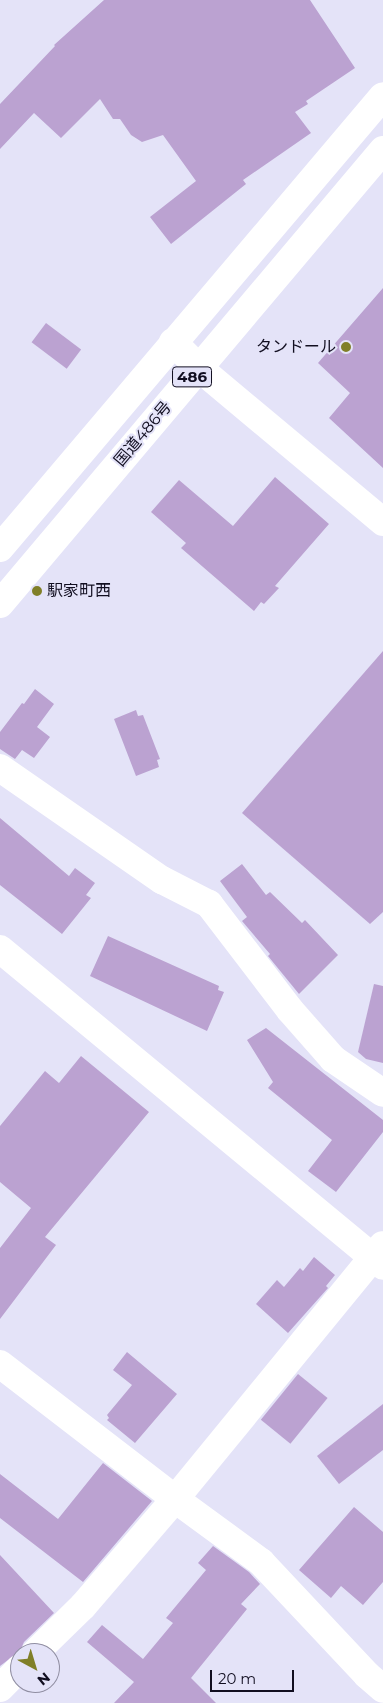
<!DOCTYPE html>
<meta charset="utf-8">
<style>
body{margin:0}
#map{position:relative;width:383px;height:1703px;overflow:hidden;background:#e4e3f8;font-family:Montserrat,"Noto Sans JP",sans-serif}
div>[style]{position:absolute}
.building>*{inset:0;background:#bba2d1;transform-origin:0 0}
.street>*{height:28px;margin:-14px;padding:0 14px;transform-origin:14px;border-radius:14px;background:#fff}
.secondary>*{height:28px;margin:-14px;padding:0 14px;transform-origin:14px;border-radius:14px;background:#fff}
.highway>*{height:28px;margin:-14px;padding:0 14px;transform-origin:14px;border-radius:14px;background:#fff}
.dots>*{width:14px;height:14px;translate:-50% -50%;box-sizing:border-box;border:2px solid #e4e3f8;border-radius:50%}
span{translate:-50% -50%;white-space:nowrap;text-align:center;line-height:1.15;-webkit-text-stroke:4px #e4e3f8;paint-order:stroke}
.shield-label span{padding:1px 4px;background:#e4e3f8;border:1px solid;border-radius:4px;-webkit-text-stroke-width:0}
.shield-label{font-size:15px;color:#110e20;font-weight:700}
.poi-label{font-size:16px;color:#110e20}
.right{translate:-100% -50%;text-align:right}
.left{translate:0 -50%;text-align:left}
.street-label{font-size:16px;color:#110e20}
.north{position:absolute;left:10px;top:1643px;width:50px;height:50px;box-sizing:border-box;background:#e4e3f8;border:1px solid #908ea2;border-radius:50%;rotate:141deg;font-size:14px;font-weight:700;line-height:20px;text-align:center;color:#110e20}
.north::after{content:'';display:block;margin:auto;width:18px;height:22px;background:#807f28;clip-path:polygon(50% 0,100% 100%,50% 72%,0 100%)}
.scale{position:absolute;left:210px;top:1670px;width:84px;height:22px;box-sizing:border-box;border:2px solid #110e20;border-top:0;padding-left:6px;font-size:15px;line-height:18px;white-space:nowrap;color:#110e20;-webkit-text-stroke:4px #e4e3f8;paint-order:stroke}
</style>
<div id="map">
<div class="building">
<div style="clip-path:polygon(104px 0,310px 0,355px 68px,306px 101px,308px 104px,295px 112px,311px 133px,243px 180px,246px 184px,171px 244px,150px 217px,196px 181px,163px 135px,142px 142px,131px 135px,120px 119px,113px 119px,100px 99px,61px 138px,34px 113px,0 149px,0 104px,55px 46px,54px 45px)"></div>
<div style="clip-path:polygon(383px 288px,383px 468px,329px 418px,350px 393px,318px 363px)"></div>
<div style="left:46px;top:323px;width:44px;height:24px;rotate:37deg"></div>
<div style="clip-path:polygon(275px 477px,329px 524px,275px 586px,279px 588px,264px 604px,261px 602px,254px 611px,181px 548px,186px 543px,151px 512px,179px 480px,233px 526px)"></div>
<div style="clip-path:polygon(383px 651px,383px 912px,370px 924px,242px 813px)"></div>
<div style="clip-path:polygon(35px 689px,54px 704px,37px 727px,50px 737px,34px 758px,22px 750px,15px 759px,0 749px,0 732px,22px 703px,24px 704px)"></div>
<div style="clip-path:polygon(136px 710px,138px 716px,143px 715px,160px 759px,157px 760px,159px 767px,136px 776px,114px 719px)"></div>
<div style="clip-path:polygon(0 818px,69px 876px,75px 868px,95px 883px,86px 895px,91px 898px,62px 934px,0 885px)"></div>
<div style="clip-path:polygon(242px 864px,266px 895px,270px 892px,302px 923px,305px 920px,338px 955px,299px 994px,268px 956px,270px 954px,242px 921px,247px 917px,220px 881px)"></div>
<div style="clip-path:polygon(108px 936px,219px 986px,218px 990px,224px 992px,207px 1031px,90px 976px)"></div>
<div style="clip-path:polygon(374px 984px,383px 986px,383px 1063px,366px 1059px,358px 1052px)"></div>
<div style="clip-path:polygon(266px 1028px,383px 1120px,383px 1132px,336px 1192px,308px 1171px,332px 1140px,268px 1088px,273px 1082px,247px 1040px)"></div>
<div style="clip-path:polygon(81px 1056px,149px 1112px,45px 1237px,56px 1245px,0 1319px,0 1248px,31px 1208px,0 1182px,0 1126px,45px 1071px,59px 1083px)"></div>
<div style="clip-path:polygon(314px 1257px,335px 1275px,326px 1286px,328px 1288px,288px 1333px,256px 1304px,277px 1280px,284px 1287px,300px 1268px,303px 1271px)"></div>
<div style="clip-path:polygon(127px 1352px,177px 1394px,135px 1443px,107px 1420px,109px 1418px,107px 1415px,132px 1385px,113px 1370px)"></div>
<div style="left:298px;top:1374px;width:38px;height:59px;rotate:39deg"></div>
<div style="clip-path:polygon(383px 1404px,383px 1450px,339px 1484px,317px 1456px)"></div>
<div style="clip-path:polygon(103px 1463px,152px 1501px,83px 1582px,0 1518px,0 1474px,58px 1519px)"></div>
<div style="clip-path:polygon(354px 1507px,383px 1532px,383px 1582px,363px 1605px,341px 1586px,331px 1598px,299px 1570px)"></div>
<div style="clip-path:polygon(213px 1546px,249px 1572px,260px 1584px,241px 1604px,247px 1609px,191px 1678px,216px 1703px,114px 1703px,134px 1682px,87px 1642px,102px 1625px,143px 1659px,173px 1623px,166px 1618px,206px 1570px,198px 1563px)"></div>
<div style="clip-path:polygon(0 1555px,54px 1613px,24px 1642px,20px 1651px,0 1666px)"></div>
</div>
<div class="street">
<div style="left:173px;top:342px;width:37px;rotate:45deg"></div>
<div style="left:199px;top:368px;width:240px;rotate:39.9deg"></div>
<div style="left:0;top:768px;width:197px;rotate:34.7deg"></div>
<div style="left:162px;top:880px;width:53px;rotate:27.1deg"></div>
<div style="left:209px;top:904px;width:133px;rotate:52.6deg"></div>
<div style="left:290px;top:1010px;width:65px;rotate:48.7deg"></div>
<div style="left:333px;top:1059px;width:60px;rotate:34.2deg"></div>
<div style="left:0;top:1364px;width:221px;rotate:37.6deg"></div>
<div style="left:175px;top:1499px;width:107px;rotate:36.2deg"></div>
<div style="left:261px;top:1562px;width:155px;rotate:46.8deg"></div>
<div style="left:367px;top:1675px;width:21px;rotate:41deg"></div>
<div style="left:35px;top:1653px;width:67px;rotate:-44.4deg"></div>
<div style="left:83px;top:1606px;width:141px;rotate:-49.3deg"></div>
<div style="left:175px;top:1499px;width:328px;rotate:-50.7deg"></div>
<div style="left:0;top:1688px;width:28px;rotate:-45deg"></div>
</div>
<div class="secondary">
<div style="left:0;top:949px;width:497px;rotate:39.6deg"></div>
</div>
<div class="highway">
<div style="left:0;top:548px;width:592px;rotate:-49.72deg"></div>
<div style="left:0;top:604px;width:594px;rotate:-49.85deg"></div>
</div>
<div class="dots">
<div style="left:346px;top:347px;background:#807f28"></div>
<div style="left:37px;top:591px;background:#807f28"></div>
</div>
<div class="shield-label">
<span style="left:192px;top:377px">486</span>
</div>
<div class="poi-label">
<span class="right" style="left:336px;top:347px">タンドール</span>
<span class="left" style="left:47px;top:591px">駅家町西</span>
</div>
<div class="street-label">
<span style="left:143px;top:434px;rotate:-50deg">国道486号</span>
</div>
<div class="north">N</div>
<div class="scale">20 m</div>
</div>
